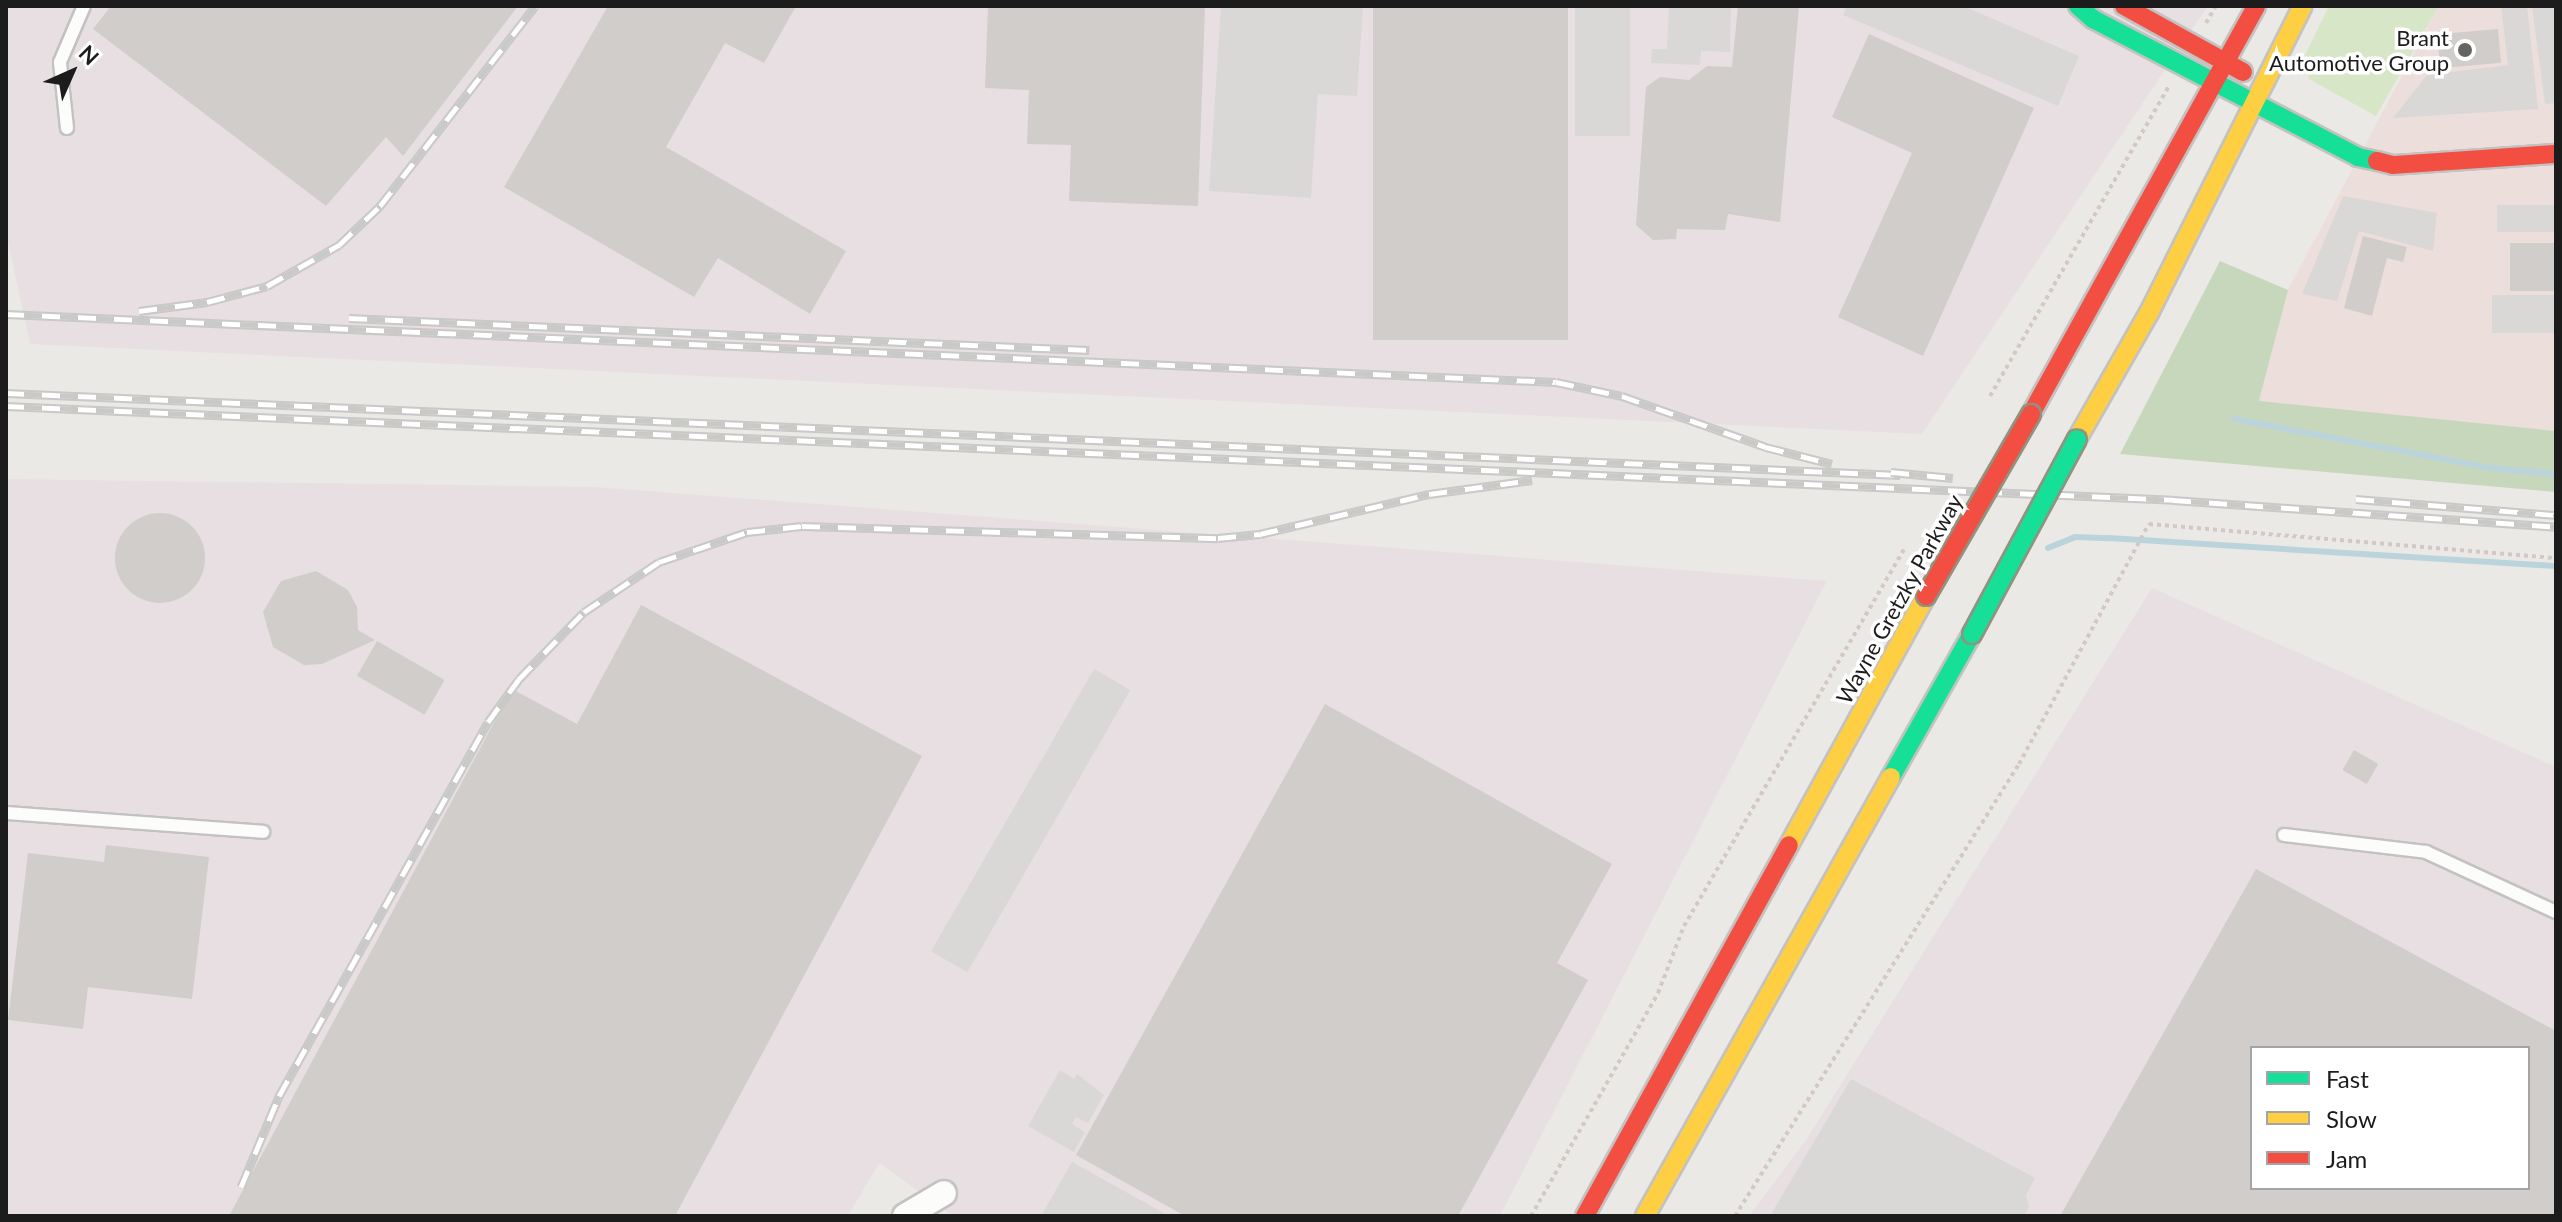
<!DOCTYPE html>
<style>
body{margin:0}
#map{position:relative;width:2562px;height:1222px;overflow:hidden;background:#ebe9e5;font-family:Lato,sans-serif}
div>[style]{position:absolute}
.commercial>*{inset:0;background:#ecdedb}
.industrial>*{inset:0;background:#e8dfe3}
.religious>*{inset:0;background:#d9d8d6;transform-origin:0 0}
.grass>*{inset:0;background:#d7e6c6}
.forest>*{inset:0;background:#c6d7bc}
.stream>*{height:6px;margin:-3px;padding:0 3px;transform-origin:3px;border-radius:3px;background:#bbd4db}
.building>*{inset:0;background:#d0cdca;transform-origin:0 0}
.round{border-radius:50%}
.path>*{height:4px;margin-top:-2px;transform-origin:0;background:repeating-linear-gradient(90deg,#d4c8c6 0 4px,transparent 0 8px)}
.roads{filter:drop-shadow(2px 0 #c3c2c1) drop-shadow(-2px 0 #c3c2c1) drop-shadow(0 2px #c3c2c1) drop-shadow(0 -2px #c3c2c1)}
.lane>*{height:12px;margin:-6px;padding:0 6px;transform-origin:6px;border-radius:6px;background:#fcfcfb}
.street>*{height:24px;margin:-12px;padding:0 12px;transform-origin:12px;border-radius:12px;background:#fcfcfb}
.fast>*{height:18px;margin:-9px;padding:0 9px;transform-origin:9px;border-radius:9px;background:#16e098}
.slow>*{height:18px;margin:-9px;padding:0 9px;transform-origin:9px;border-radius:9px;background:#ffcf43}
.jam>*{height:18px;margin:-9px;padding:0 9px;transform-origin:9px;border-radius:9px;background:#f24e42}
.rail>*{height:9px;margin-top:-4.5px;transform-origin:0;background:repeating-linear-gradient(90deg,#fff 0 18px,#c9c9c8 0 36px);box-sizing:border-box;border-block:2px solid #c9c9c8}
.bridges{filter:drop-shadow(2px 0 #91927f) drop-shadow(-2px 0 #91927f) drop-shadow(0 2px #91927f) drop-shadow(0 -2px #91927f)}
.fast-bridge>*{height:18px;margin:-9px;padding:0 9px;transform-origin:9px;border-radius:9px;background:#16e098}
.jam-bridge>*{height:18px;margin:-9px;padding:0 9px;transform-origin:9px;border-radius:9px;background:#f24e42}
.dots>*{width:22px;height:22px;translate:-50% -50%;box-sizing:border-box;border:4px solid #fff;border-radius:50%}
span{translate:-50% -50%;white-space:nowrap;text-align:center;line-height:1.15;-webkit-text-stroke:7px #fff;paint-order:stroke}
.poi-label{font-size:22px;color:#1c1c1c}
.right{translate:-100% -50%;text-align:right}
.street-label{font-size:22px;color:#1c1c1c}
.frame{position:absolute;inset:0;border:8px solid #1c1c1c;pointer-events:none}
.legend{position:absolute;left:2250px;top:1046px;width:280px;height:144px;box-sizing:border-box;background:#fff;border:2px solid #a4a4a4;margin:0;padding:10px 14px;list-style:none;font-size:24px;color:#1c1c1c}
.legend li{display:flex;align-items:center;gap:16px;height:40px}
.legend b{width:40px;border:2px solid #a4a4a4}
.north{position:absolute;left:32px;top:32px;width:80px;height:80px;-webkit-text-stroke:6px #fff;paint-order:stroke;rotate:45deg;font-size:22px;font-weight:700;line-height:32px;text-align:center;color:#1c1c1c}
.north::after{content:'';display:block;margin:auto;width:28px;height:36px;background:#1c1c1c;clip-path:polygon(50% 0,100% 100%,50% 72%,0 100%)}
</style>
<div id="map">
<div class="commercial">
<div style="clip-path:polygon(2439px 6px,2556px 6px,2556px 431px,2259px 402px,2288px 290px)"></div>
</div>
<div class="industrial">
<div style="clip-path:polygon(6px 6px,2206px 6px,2207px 7px,1922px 434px,30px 344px,6px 233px)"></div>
<div style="clip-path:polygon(6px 479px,594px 487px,1827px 581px,1500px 1216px,953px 1216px,879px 1163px,848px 1216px,6px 1216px)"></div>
<div style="clip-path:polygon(evenodd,2152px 588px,2556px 767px,2556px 1216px,1749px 1216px,1806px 1140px,2152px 588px,2252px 1048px,2528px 1048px,2528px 1188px,2252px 1188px,2252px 1048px)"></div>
</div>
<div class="religious">
<div style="clip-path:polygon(1221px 6px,1363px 6px,1357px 96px,1318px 94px,1311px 198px,1209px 191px)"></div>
<div style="left:1575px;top:6px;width:55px;height:130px"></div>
<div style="clip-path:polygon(1669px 6px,1731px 6px,1730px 52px,1701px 51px,1700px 65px,1651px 63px,1652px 49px,1667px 49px)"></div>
<div style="clip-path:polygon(1847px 6px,1963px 6px,2079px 56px,2058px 106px,1843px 15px)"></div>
<div style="clip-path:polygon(2501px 6px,2527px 6px,2538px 109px,2393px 118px,2427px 75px,2508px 65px)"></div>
<div style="clip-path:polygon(2532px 6px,2556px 6px,2556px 103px,2545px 104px)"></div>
<div style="clip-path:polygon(2343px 196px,2437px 213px,2433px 251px,2359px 231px,2337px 301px,2302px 294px)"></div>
<div style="left:2556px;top:205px;width:27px;height:59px;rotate:90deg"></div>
<div style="left:2556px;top:295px;width:38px;height:64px;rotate:90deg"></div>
<div style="left:1094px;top:669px;width:42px;height:326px;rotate:30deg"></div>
<div style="clip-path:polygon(1060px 1070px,1074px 1079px,1077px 1074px,1104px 1095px,1088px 1123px,1076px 1117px,1072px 1124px,1085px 1132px,1074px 1152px,1028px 1126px)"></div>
<div style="clip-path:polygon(1851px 1079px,2035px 1178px,2026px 1195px,2029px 1207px,2024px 1216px,1770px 1216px)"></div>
<div style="clip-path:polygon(1072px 1162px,1169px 1216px,1041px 1216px)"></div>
</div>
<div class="grass">
<div style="clip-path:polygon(2329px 6px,2439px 6px,2376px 116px,2309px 79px,2303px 59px)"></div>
</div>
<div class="forest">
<div style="clip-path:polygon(2220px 261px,2288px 290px,2259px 401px,2556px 431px,2556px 492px,2120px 454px)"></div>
</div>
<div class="stream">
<div style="left:2234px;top:419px;width:261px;rotate:10.8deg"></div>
<div style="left:2490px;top:468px;width:66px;rotate:5.2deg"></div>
<div style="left:2048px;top:548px;width:29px;rotate:-22deg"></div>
<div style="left:2075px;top:537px;width:34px;rotate:2deg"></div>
<div style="left:2109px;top:538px;width:448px;rotate:3.6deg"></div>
</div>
<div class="building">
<div style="clip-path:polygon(111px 6px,518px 6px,403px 156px,386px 137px,326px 206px,93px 29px)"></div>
<div style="clip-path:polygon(608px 6px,796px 6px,764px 63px,725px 43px,666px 147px,846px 251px,810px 314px,718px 258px,694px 297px,504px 187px)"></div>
<div style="clip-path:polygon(988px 6px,1205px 6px,1198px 206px,1069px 201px,1071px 145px,1027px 144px,1029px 90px,985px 88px)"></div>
<div style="left:1373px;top:6px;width:195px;height:334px"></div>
<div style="clip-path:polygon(1738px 6px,1799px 6px,1780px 222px,1728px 214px,1725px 230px,1677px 229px,1676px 239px,1653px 240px,1636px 225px,1646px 87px,1660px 77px,1689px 80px,1707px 66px,1732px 67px)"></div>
<div style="left:2498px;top:29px;width:34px;height:61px;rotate:85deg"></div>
<div style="clip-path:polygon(1869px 34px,2034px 108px,1923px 356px,1838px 317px,1912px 153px,1832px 117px)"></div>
<div style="clip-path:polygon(2363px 236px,2407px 247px,2403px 262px,2387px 258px,2372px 316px,2344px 308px)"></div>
<div style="left:2556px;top:243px;width:48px;height:46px;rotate:90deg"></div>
<div class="round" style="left:115px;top:513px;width:90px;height:90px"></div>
<div style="clip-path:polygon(316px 571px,348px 590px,357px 607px,358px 630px,375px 640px,322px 664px,304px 665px,273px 647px,263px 612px,281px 581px)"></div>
<div style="clip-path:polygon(641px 605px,922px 756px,675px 1216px,229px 1216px,512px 689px,577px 724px)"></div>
<div style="left:377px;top:641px;width:78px;height:40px;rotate:30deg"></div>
<div style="clip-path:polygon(1325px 704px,1612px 864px,1557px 963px,1588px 980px,1458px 1216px,1185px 1216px,1076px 1155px)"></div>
<div style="left:2354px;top:750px;width:28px;height:23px;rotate:30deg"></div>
<div style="clip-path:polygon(106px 845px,209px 857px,192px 999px,88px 987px,83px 1029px,8px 1020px,28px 853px,104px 862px)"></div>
<div style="clip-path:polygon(evenodd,2256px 869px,2556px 1031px,2556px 1216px,2060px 1216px,2256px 869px,2252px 1048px,2528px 1048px,2528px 1188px,2252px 1188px,2252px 1048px)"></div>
</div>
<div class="path">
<div style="left:2206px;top:23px;width:20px;rotate:-60deg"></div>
<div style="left:1990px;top:396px;width:358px;rotate:-60deg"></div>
<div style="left:1531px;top:1216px;width:257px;rotate:-60.3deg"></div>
<div style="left:1658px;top:993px;width:72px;rotate:-68.8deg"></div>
<div style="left:1684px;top:926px;width:436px;rotate:-59.7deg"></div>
<div style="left:1735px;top:1216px;width:534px;rotate:-57.86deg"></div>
<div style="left:2019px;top:764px;width:273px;rotate:-61.6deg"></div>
<div style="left:2149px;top:524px;width:408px;rotate:4.8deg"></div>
</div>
<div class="roads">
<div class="lane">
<div style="left:67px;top:128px;width:66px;rotate:-96.1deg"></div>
<div style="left:60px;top:62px;width:61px;rotate:-66.8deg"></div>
<div style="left:6px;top:813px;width:258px;rotate:4.2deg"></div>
<div style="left:2284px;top:835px;width:143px;rotate:6.8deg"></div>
<div style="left:2426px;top:852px;width:143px;rotate:24.8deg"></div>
</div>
<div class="street">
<div style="left:905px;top:1216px;width:45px;rotate:-30.5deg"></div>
</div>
<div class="fast">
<div style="left:2078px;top:6px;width:20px;rotate:41deg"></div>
<div style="left:2093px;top:19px;width:299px;rotate:27.5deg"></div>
<div style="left:2358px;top:157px;width:19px;rotate:12deg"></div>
<div style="left:1891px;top:777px;width:164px;rotate:-60.5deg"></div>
</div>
<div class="slow">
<div style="left:2077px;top:439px;width:145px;rotate:-60.3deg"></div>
<div style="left:2149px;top:313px;width:343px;rotate:-63.4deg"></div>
<div style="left:1789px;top:845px;width:284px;rotate:-61.2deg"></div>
<div style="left:1645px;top:1216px;width:503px;rotate:-60.74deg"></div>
</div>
<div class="jam">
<div style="left:2124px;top:6px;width:136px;rotate:29deg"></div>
<div style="left:2377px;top:161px;width:16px;rotate:14deg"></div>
<div style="left:2393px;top:165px;width:163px;rotate:-3.9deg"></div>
<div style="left:2031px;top:414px;width:466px;rotate:-61.1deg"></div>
<div style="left:1585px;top:1216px;width:423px;rotate:-61.2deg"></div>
</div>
</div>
<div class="rail">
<div style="left:139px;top:311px;width:69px;rotate:-7.5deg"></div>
<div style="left:207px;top:302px;width:62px;rotate:-14.9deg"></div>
<div style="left:267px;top:286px;width:83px;rotate:-29.7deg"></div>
<div style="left:339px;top:245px;width:57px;rotate:-43.6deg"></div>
<div style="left:380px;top:206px;width:253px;rotate:-52.2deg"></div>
<div style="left:6px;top:314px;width:1551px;rotate:2.51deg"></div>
<div style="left:1556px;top:382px;width:67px;rotate:12deg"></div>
<div style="left:1622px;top:396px;width:153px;rotate:19.5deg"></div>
<div style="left:1766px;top:447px;width:68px;rotate:14.4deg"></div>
<div style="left:349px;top:318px;width:741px;rotate:2.48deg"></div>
<div style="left:6px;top:393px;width:1896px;rotate:2.48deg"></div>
<div style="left:6px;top:406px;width:2169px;rotate:2.48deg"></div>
<div style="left:2173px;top:500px;width:384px;rotate:4deg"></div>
<div style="left:1891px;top:472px;width:62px;rotate:5.5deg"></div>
<div style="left:2356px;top:499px;width:201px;rotate:4.6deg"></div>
<div style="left:241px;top:1187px;width:99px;rotate:-67.3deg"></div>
<div style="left:279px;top:1096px;width:428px;rotate:-60.8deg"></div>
<div style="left:488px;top:722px;width:53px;rotate:-54.2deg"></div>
<div style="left:519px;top:679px;width:93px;rotate:-45.9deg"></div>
<div style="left:584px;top:612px;width:90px;rotate:-33.7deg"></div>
<div style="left:659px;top:562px;width:93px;rotate:-18.8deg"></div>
<div style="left:747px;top:532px;width:55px;rotate:-6.2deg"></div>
<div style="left:802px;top:526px;width:416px;rotate:1.7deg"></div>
<div style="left:1218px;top:538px;width:42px;rotate:-5.4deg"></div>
<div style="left:1260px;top:534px;width:174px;rotate:-13.3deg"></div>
<div style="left:1429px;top:494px;width:104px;rotate:-7.7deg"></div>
</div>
<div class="bridges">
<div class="fast-bridge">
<div style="left:1972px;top:634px;width:221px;rotate:-61.7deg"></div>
</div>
<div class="jam-bridge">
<div style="left:1926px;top:596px;width:210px;rotate:-60deg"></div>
</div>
</div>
<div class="dots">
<div style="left:2465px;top:50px;background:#646462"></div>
</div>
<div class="poi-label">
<span class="right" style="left:2449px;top:50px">Brant<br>Automotive Group</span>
</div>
<div class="street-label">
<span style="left:1899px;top:599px;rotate:-61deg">Wayne Gretzky Parkway</span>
</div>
<div class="frame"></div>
<ul class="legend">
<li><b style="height:10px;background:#16e098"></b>Fast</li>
<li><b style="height:10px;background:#ffcf43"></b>Slow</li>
<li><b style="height:10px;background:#f24e42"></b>Jam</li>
</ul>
<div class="north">N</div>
</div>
